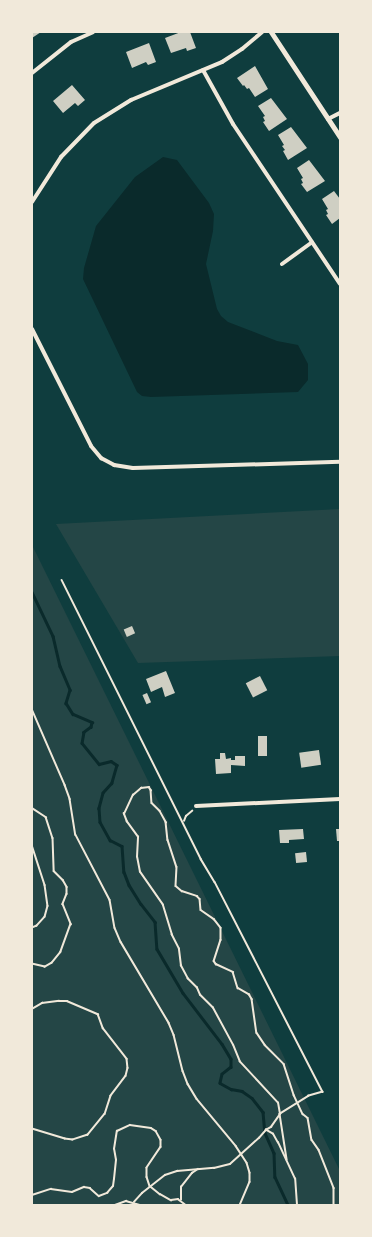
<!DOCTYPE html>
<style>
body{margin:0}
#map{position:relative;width:372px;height:1237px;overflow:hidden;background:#0f3d3e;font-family:Overpass,sans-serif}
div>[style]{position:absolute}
.green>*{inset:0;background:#244646}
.water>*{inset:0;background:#0a2a2b}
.stream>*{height:2.5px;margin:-1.25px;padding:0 1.25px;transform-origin:1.25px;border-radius:1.25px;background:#0a2a2b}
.building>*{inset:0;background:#cfcfc3;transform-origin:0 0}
.path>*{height:1.5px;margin:-0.75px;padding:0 0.75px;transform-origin:0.75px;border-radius:0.75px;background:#f1e9da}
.minor>*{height:4px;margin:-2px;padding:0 2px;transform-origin:2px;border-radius:2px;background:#f1e9da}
.tertiary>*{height:5px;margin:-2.5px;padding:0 2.5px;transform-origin:2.5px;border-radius:2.5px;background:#f1e9da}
span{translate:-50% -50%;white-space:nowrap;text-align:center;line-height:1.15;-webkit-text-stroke:3.5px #f1e9da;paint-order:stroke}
.frame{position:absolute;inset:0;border:33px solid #f1e9da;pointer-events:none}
</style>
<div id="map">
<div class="green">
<div style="clip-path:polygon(340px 509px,340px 656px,138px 663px,56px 524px)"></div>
<div style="clip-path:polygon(32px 545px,340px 1171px,340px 1205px,32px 1205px)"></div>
</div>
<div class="water">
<div style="clip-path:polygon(163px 157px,177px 160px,209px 203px,214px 214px,213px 231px,206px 264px,217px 309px,221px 316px,228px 322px,277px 341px,298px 345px,308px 364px,308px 380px,298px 392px,151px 397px,142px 396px,137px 392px,83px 279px,84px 268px,96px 226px,135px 177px)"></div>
</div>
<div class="stream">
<div style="left:32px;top:592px;width:49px;rotate:64.5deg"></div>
<div style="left:53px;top:636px;width:31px;rotate:77deg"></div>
<div style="left:60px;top:666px;width:26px;rotate:67deg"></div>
<div style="left:70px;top:690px;width:14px;rotate:107deg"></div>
<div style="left:66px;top:703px;width:13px;rotate:58deg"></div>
<div style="left:73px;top:714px;width:21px;rotate:23deg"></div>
<div style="left:92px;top:722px;width:5px;rotate:101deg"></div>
<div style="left:91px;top:727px;width:9px;rotate:144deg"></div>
<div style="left:84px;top:732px;width:11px;rotate:100deg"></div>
<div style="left:82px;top:743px;width:27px;rotate:51deg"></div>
<div style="left:99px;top:764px;width:12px;rotate:-14deg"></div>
<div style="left:111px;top:761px;width:7px;rotate:34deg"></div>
<div style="left:117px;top:765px;width:19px;rotate:106deg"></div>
<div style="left:112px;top:783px;width:13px;rotate:132deg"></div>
<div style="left:103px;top:793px;width:16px;rotate:105deg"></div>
<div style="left:99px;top:808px;width:14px;rotate:86deg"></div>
<div style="left:100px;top:822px;width:21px;rotate:61deg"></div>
<div style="left:110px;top:840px;width:13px;rotate:27deg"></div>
<div style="left:122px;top:846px;width:26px;rotate:86deg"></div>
<div style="left:124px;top:872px;width:14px;rotate:69deg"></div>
<div style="left:129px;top:885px;width:22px;rotate:58deg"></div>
<div style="left:141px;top:904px;width:23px;rotate:52deg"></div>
<div style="left:155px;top:922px;width:27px;rotate:86deg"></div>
<div style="left:157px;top:949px;width:51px;rotate:59.4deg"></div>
<div style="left:183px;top:993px;width:64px;rotate:52.6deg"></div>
<div style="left:222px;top:1044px;width:17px;rotate:59deg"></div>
<div style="left:231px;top:1059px;width:8px;rotate:90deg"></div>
<div style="left:231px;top:1067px;width:11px;rotate:142deg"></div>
<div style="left:222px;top:1074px;width:9px;rotate:103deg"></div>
<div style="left:220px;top:1083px;width:13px;rotate:29deg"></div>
<div style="left:231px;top:1089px;width:11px;rotate:10deg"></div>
<div style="left:242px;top:1091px;width:12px;rotate:35deg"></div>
<div style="left:252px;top:1098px;width:18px;rotate:52deg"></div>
<div style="left:263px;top:1112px;width:21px;rotate:85deg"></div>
<div style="left:265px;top:1133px;width:22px;rotate:66deg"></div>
<div style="left:274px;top:1153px;width:24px;rotate:88deg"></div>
<div style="left:275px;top:1177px;width:31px;rotate:65deg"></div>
</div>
<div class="building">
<div style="clip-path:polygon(32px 32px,41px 32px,32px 38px)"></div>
<div style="clip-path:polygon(181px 32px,190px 32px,196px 48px,187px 51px,186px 48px,171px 53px,165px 38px)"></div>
<div style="clip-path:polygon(149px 43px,156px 62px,148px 65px,146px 62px,132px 68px,126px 52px)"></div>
<div style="clip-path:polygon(255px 66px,268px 89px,255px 97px,249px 88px,247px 89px,244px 85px,243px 86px,237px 78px)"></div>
<div style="clip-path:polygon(72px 85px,85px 100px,78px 106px,75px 103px,63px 113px,53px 101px)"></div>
<div style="clip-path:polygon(271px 98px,287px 119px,269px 131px,263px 122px,265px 121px,263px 117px,265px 116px,258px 106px)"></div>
<div style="clip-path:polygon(291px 127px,307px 148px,288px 160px,283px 151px,285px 150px,282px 146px,284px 145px,278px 135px)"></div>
<div style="clip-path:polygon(309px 160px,325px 181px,307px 192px,301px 184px,303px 183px,301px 179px,303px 178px,297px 168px)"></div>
<div style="clip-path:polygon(334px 191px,340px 199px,340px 218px,332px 224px,326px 215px,328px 214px,326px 210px,328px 209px,322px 199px)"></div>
<div style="left:132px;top:626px;width:8px;height:9px;rotate:67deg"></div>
<div style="clip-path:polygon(166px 671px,175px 693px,165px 697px,162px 687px,151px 692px,146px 679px)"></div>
<div style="left:260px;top:676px;width:16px;height:16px;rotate:63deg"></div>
<div style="left:147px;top:693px;width:10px;height:5px;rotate:66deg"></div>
<div style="left:258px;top:736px;width:9px;height:20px"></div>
<div style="left:319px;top:750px;width:15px;height:20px;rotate:82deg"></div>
<div style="clip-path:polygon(220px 753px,225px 753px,226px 759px,231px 758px,231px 760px,235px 760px,235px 756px,245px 756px,245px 766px,231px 765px,231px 773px,216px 774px,215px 759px,220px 759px)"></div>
<div style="clip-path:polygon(303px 829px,304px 839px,289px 840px,289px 843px,280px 843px,279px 830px)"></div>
<div style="clip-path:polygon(336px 829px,340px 829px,340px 841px,337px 841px)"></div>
<div style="left:306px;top:852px;width:10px;height:11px;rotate:84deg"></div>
</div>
<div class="path">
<div style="left:62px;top:580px;width:312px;rotate:63.5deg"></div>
<div style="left:201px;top:859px;width:27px;rotate:59deg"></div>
<div style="left:215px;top:882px;width:236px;rotate:62.8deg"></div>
<div style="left:323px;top:1092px;width:15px;rotate:164deg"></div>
<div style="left:309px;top:1096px;width:34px;rotate:148deg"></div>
<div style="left:280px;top:1114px;width:46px;rotate:81.2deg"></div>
<div style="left:32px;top:709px;width:83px;rotate:66.5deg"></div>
<div style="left:65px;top:785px;width:15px;rotate:70deg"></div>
<div style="left:70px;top:799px;width:36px;rotate:81deg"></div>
<div style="left:76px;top:835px;width:73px;rotate:62.4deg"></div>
<div style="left:110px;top:900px;width:28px;rotate:80deg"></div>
<div style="left:115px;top:928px;width:15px;rotate:67deg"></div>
<div style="left:121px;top:942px;width:94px;rotate:59.3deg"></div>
<div style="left:169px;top:1023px;width:13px;rotate:67deg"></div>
<div style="left:174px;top:1035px;width:37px;rotate:76deg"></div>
<div style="left:183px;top:1071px;width:14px;rotate:69deg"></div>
<div style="left:188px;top:1084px;width:17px;rotate:59deg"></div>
<div style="left:197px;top:1099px;width:61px;rotate:50.3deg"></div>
<div style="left:236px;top:1146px;width:20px;rotate:57deg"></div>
<div style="left:247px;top:1163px;width:10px;rotate:73deg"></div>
<div style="left:250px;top:1173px;width:9px;rotate:90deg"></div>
<div style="left:250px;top:1182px;width:25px;rotate:113deg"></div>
<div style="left:32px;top:808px;width:17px;rotate:33deg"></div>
<div style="left:46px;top:817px;width:22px;rotate:72deg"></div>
<div style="left:53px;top:838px;width:33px;rotate:88deg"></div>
<div style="left:54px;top:871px;width:13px;rotate:45deg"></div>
<div style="left:63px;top:880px;width:8px;rotate:60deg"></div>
<div style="left:67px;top:887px;width:7px;rotate:90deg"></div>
<div style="left:67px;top:894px;width:11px;rotate:112deg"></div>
<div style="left:63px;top:904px;width:22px;rotate:68deg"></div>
<div style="left:71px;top:924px;width:30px;rotate:110deg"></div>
<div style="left:61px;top:952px;width:14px;rotate:129deg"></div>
<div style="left:52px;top:963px;width:8px;rotate:150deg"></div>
<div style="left:45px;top:967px;width:13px;rotate:-167deg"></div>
<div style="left:184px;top:821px;width:5px;rotate:-68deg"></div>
<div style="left:186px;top:816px;width:8px;rotate:-40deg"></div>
<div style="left:32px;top:845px;width:42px;rotate:72deg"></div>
<div style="left:45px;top:885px;width:21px;rotate:82deg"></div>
<div style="left:48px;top:906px;width:11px;rotate:105deg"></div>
<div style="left:45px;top:917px;width:12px;rotate:132deg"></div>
<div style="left:37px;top:926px;width:5px;rotate:158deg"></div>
<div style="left:32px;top:1009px;width:12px;rotate:-31deg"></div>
<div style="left:42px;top:1003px;width:17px;rotate:-7deg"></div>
<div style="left:59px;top:1001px;width:8px"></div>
<div style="left:67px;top:1001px;width:34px;rotate:23deg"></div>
<div style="left:98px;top:1014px;width:15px;rotate:70deg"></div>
<div style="left:103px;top:1028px;width:39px;rotate:52deg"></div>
<div style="left:127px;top:1059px;width:9px;rotate:84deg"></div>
<div style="left:128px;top:1068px;width:8px;rotate:104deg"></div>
<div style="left:126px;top:1076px;width:25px;rotate:127deg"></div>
<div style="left:111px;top:1096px;width:19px;rotate:108deg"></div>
<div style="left:105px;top:1114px;width:27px;rotate:129deg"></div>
<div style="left:88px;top:1135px;width:16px;rotate:162deg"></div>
<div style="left:73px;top:1140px;width:8px;rotate:-173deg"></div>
<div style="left:65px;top:1139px;width:34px;rotate:-163deg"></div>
<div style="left:32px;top:1195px;width:20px;rotate:-18deg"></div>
<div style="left:51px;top:1189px;width:21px;rotate:8deg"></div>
<div style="left:72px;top:1192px;width:13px;rotate:-23deg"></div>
<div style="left:84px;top:1187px;width:6px;rotate:9deg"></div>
<div style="left:90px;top:1188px;width:12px;rotate:42deg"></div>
<div style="left:99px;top:1196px;width:9px;rotate:-21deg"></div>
<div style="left:107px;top:1193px;width:9px;rotate:-49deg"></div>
<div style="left:113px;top:1186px;width:7px;rotate:-82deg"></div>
<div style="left:114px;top:1179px;width:19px;rotate:-84deg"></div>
<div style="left:116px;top:1160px;width:11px;rotate:-100deg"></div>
<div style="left:114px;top:1149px;width:18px;rotate:-81deg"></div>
<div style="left:117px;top:1131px;width:14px;rotate:-25deg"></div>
<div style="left:130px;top:1125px;width:21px;rotate:8deg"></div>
<div style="left:151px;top:1128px;width:6px;rotate:31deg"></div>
<div style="left:156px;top:1131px;width:10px;rotate:61deg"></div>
<div style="left:161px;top:1140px;width:7px;rotate:90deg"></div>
<div style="left:161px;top:1147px;width:25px;rotate:124deg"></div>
<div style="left:147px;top:1168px;width:9px;rotate:90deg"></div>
<div style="left:147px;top:1177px;width:9px;rotate:72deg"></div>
<div style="left:150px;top:1186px;width:13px;rotate:39deg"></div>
<div style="left:160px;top:1194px;width:13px;rotate:29deg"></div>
<div style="left:171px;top:1200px;width:7px;rotate:-8deg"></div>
<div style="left:178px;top:1199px;width:10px;rotate:37deg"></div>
<div style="left:181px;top:1200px;width:13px;rotate:-90deg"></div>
<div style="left:181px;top:1187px;width:18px;rotate:-52deg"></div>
<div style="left:192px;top:1173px;width:7px;rotate:-34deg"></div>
<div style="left:134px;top:1202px;width:12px;rotate:-48deg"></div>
<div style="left:142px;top:1193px;width:29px;rotate:-38deg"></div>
<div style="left:165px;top:1175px;width:13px;rotate:-18deg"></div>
<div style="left:177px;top:1171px;width:37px;rotate:-5deg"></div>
<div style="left:214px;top:1168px;width:16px;rotate:-14deg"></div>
<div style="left:230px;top:1164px;width:39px;rotate:-42deg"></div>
<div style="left:259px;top:1138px;width:11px;rotate:-49deg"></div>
<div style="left:115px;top:1205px;width:12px;rotate:-20deg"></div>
<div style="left:126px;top:1201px;width:15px;rotate:16deg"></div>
<div style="left:297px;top:1205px;width:26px;rotate:-94deg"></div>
<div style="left:295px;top:1179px;width:40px;rotate:-115deg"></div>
<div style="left:278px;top:1143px;width:10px;rotate:-119deg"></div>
<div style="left:273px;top:1134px;width:8px;rotate:-150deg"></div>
<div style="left:266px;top:1130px;width:6px;rotate:-31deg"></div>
<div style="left:271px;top:1127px;width:16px;rotate:-55deg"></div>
<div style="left:280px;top:1114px;width:11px;rotate:-100deg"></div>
<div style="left:278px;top:1103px;width:56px;rotate:-132.8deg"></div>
<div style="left:240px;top:1062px;width:18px;rotate:-112deg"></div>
<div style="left:233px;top:1045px;width:42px;rotate:-118.4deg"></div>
<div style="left:213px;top:1008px;width:18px;rotate:-135deg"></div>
<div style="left:200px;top:995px;width:8px;rotate:-113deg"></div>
<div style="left:197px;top:988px;width:13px;rotate:-135deg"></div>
<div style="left:188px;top:979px;width:15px;rotate:-118deg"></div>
<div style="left:181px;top:966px;width:17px;rotate:-97deg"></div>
<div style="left:179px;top:949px;width:16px;rotate:-117deg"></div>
<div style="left:172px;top:935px;width:31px;rotate:-107deg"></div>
<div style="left:163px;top:905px;width:40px;rotate:-124.9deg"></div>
<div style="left:140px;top:872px;width:15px;rotate:-101deg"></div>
<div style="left:137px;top:857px;width:20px;rotate:-87deg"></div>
<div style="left:138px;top:837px;width:19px;rotate:-126deg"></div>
<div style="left:127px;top:822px;width:9px;rotate:-111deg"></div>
<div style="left:124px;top:814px;width:21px;rotate:-65deg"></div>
<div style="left:133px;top:795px;width:11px;rotate:-41deg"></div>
<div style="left:141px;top:788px;width:8px;rotate:-7deg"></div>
<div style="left:149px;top:787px;width:4px;rotate:56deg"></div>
<div style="left:151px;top:790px;width:13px;rotate:86deg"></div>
<div style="left:152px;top:803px;width:11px;rotate:45deg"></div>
<div style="left:160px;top:811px;width:13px;rotate:61deg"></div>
<div style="left:166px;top:822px;width:18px;rotate:84deg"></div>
<div style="left:168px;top:840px;width:28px;rotate:72deg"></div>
<div style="left:177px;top:867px;width:19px;rotate:93deg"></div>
<div style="left:176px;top:886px;width:8px;rotate:40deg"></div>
<div style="left:182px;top:891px;width:16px;rotate:18deg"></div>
<div style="left:197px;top:896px;width:4px;rotate:45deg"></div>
<div style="left:200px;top:899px;width:11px;rotate:85deg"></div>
<div style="left:201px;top:910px;width:16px;rotate:35deg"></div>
<div style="left:214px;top:919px;width:11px;rotate:52deg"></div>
<div style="left:221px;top:928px;width:12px;rotate:90deg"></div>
<div style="left:221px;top:940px;width:22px;rotate:108deg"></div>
<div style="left:214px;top:961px;width:4px;rotate:56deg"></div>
<div style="left:216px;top:964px;width:19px;rotate:25deg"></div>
<div style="left:233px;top:972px;width:17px;rotate:73deg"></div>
<div style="left:238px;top:988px;width:13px;rotate:29deg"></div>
<div style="left:249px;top:994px;width:6px;rotate:59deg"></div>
<div style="left:252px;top:999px;width:34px;rotate:82deg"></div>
<div style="left:257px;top:1033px;width:14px;rotate:56deg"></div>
<div style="left:265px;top:1045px;width:27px;rotate:45deg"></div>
<div style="left:284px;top:1064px;width:33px;rotate:72deg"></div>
<div style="left:294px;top:1095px;width:21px;rotate:65deg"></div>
<div style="left:303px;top:1114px;width:6px;rotate:39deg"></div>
<div style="left:308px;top:1118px;width:22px;rotate:80deg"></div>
<div style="left:312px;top:1140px;width:12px;rotate:55deg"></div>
<div style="left:319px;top:1150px;width:41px;rotate:68.5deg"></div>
<div style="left:334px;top:1188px;width:17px;rotate:90deg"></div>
</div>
<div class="minor">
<div style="left:203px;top:70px;width:62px;rotate:60.9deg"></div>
<div style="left:233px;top:124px;width:192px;rotate:56.2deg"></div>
<div style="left:32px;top:73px;width:50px;rotate:-38.5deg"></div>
<div style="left:71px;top:42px;width:24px;rotate:-24deg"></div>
<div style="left:328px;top:119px;width:13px;rotate:-27deg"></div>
<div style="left:32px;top:202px;width:54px;rotate:-57.2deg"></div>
<div style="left:61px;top:157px;width:47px;rotate:-45.9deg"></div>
<div style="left:94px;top:123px;width:44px;rotate:-31.9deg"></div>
<div style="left:131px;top:100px;width:99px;rotate:-22.7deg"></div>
<div style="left:222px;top:62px;width:24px;rotate:-33deg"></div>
<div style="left:242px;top:49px;width:26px;rotate:-40deg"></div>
<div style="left:282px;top:264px;width:37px;rotate:-36deg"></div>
<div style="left:32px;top:329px;width:131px;rotate:63.2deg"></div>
<div style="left:91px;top:446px;width:16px;rotate:50deg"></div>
<div style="left:101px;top:458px;width:15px;rotate:28deg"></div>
<div style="left:114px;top:465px;width:19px;rotate:9deg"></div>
<div style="left:133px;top:468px;width:207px;rotate:-1.7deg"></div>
<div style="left:196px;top:806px;width:144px;rotate:-2.8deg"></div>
</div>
<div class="tertiary">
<div style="left:271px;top:32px;width:126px;rotate:56.7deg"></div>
</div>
<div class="frame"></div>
</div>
